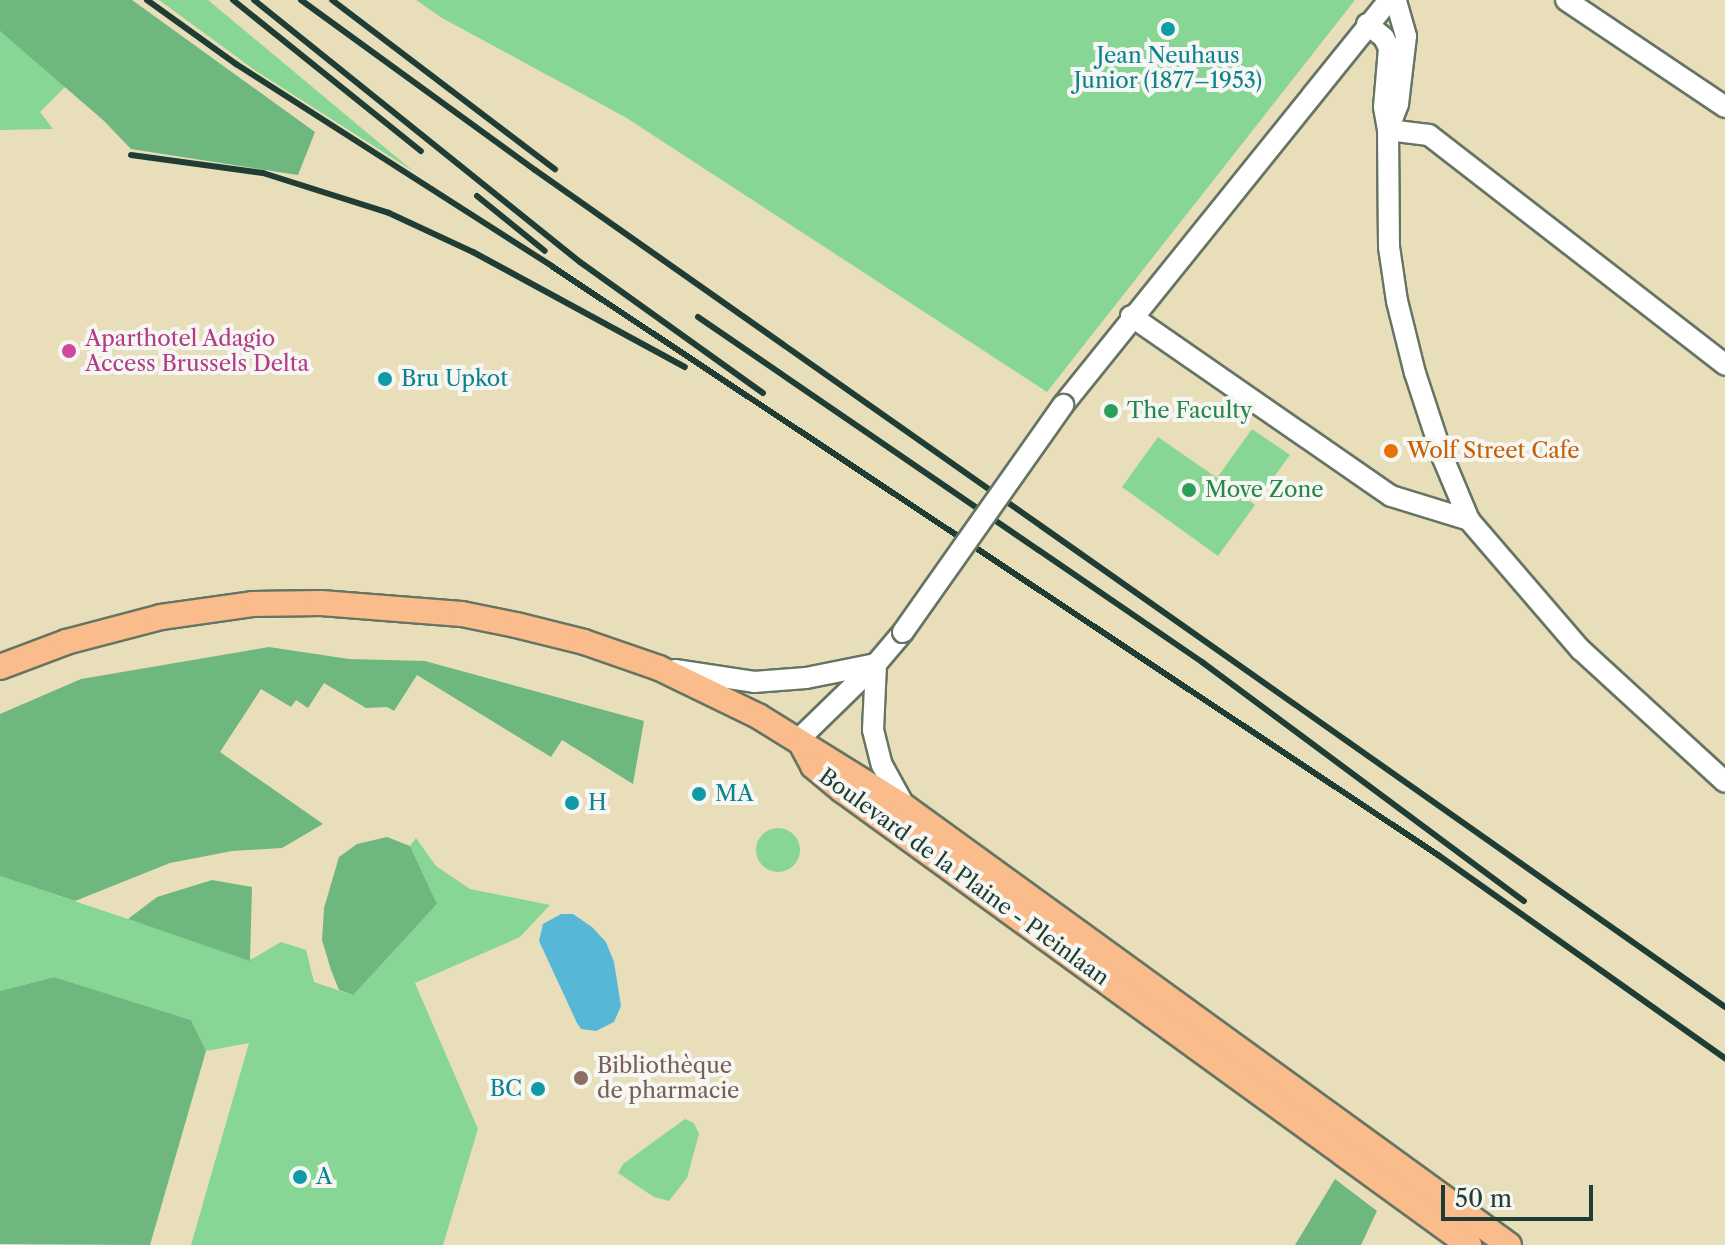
<!DOCTYPE html>
<meta charset="utf-8">
<style>
body{margin:0}
#map{position:relative;width:1725px;height:1245px;overflow:hidden;background:#e9deba;font-family:"Libre Caslon Text",serif}
div>[style]{position:absolute}
.green>*{inset:0;background:#88d695}
.round{border-radius:50%}
.forest>*{inset:0;background:#6eb77e}
.water>*{inset:0;background:#57b7d6}
.roads{filter:drop-shadow(2px 0 #667563) drop-shadow(-2px 0 #667563) drop-shadow(0 2px #667563) drop-shadow(0 -2px #667563)}
.minor>*{height:20px;margin:-10px;padding:0 10px;transform-origin:10px;border-radius:10px;background:#fff}
.major>*{height:24px;margin:-12px;padding:0 12px;transform-origin:12px;border-radius:12px;background:#fabc8b}
.rail>*{height:6px;margin:-3px;padding:0 3px;transform-origin:3px;border-radius:3px;background:#1f3d34}
.bridges{filter:drop-shadow(2px 0 #667563) drop-shadow(-2px 0 #667563) drop-shadow(0 2px #667563) drop-shadow(0 -2px #667563)}
.minor-bridge>*{height:20px;margin:-10px;padding:0 10px;transform-origin:10px;border-radius:10px;background:#fff}
.dots>*{width:22px;height:22px;translate:-50% -50%;box-sizing:border-box;border:4px solid #f6f6f2;border-radius:50%}
span{translate:-50% -50%;white-space:nowrap;text-align:center;line-height:1.15;-webkit-text-stroke:8px #f6f6f2;paint-order:stroke}
.culture-label{font-size:22px;color:#0d838f}
.left{translate:0 -50%;text-align:left}
.right{translate:-100% -50%;text-align:right}
.hotel-label{font-size:22px;color:#b23c85}
.leisure-label{font-size:22px;color:#27864d}
.food-label{font-size:22px;color:#c56008}
.street-label{font-size:22px;color:#1f3d34}
.education-label{font-size:22px;color:#785e54}
.scale{position:absolute;left:1441px;top:1185px;width:152px;height:36px;box-sizing:border-box;border:4px solid #1f3d34;border-top:0;padding-left:10px;font-size:24px;line-height:28px;white-space:nowrap;color:#1f3d34;-webkit-text-stroke:6px #f6f6f2;paint-order:stroke}
</style>
<div id="map">
<div class="green">
<div style="clip-path:polygon(159px 0,208px 0,413px 171px,256px 71px)"></div>
<div style="clip-path:polygon(416px 0,1355px 0,1047px 392px,625px 117px,442px 18px)"></div>
<div style="clip-path:polygon(0 31px,66px 86px,40px 112px,53px 129px,0 130px)"></div>
<div style="clip-path:polygon(1252px 429px,1290px 455px,1263px 492px,1255px 487px,1247px 499px,1255px 505px,1218px 556px,1122px 487px,1158px 437px,1217px 478px)"></div>
<div class="round" style="left:756px;top:828px;width:44px;height:44px"></div>
<div style="clip-path:polygon(416px 838px,436px 866px,470px 889px,550px 905px,520px 937px,415px 983px,478px 1129px,443px 1245px,191px 1245px,249px 1043px,206px 1051px,191px 1020px,54px 977px,0 991px,0 876px,250px 960px,281px 942px,306px 950px,314px 982px,352px 995px,437px 904px,410px 846px)"></div>
<div style="clip-path:polygon(685px 1119px,694px 1123px,699px 1134px,687px 1178px,669px 1201px,654px 1197px,618px 1173px,623px 1164px)"></div>
</div>
<div class="forest">
<div style="clip-path:polygon(0 0,132px 0,315px 132px,298px 175px,131px 149px,103px 120px,0 31px)"></div>
<div style="clip-path:polygon(269px 647px,349px 659px,425px 661px,644px 721px,633px 784px,562px 740px,551px 757px,417px 675px,394px 711px,387px 707px,366px 708px,324px 683px,308px 708px,296px 700px,291px 707px,261px 689px,220px 752px,323px 824px,282px 848px,232px 851px,170px 863px,75px 901px,0 876px,0 714px,81px 679px)"></div>
<div style="clip-path:polygon(387px 837px,410px 846px,437px 904px,353px 995px,339px 990px,331px 970px,322px 940px,324px 908px,339px 857px,357px 844px)"></div>
<div style="clip-path:polygon(212px 880px,252px 887px,250px 961px,128px 919px,157px 897px)"></div>
<div style="clip-path:polygon(54px 977px,191px 1020px,206px 1051px,150px 1245px,0 1244px,0 991px)"></div>
<div style="clip-path:polygon(1335px 1179px,1377px 1211px,1361px 1245px,1295px 1245px)"></div>
</div>
<div class="water">
<div style="clip-path:polygon(561px 914px,573px 914px,592px 927px,606px 942px,614px 962px,621px 1006px,614px 1022px,596px 1031px,581px 1029px,577px 1023px,539px 941px,543px 924px)"></div>
</div>
<div class="roads">
<div class="minor">
<div style="left:1566px;top:0;width:192px;rotate:33.9deg"></div>
<div style="left:1367px;top:24px;width:22px;rotate:39deg"></div>
<div style="left:1384px;top:38px;width:11px;rotate:63deg"></div>
<div style="left:1389px;top:48px;width:59px;rotate:94.8deg"></div>
<div style="left:1384px;top:107px;width:23px;rotate:80deg"></div>
<div style="left:1388px;top:130px;width:117px;rotate:89.5deg"></div>
<div style="left:1389px;top:247px;width:55px;rotate:81.6deg"></div>
<div style="left:1397px;top:301px;width:74px;rotate:76deg"></div>
<div style="left:1415px;top:373px;width:89px;rotate:71.8deg"></div>
<div style="left:1443px;top:458px;width:67px;rotate:67.2deg"></div>
<div style="left:1469px;top:520px;width:172px;rotate:49.3deg"></div>
<div style="left:1581px;top:650px;width:195px;rotate:42.5deg"></div>
<div style="left:1388px;top:130px;width:41px;rotate:7deg"></div>
<div style="left:1429px;top:135px;width:375px;rotate:37.8deg"></div>
<div style="left:1388px;top:130px;width:28px;rotate:-69deg"></div>
<div style="left:1398px;top:104px;width:68px;rotate:-83.3deg"></div>
<div style="left:1406px;top:36px;width:37px;rotate:-106deg"></div>
<div style="left:1131px;top:316px;width:316px;rotate:34.7deg"></div>
<div style="left:1391px;top:496px;width:82px;rotate:17.1deg"></div>
<div style="left:1063px;top:405px;width:520px;rotate:-51.17deg"></div>
<div style="left:876px;top:664px;width:66px;rotate:92.6deg"></div>
<div style="left:873px;top:730px;width:36px;rotate:76deg"></div>
<div style="left:882px;top:765px;width:46px;rotate:61.2deg"></div>
<div style="left:675px;top:670px;width:80px;rotate:8.6deg"></div>
<div style="left:754px;top:682px;width:52px;rotate:-4.4deg"></div>
<div style="left:806px;top:678px;width:71px;rotate:-11.3deg"></div>
<div style="left:799px;top:739px;width:107px;rotate:-44.2deg"></div>
<div style="left:876px;top:664px;width:42px;rotate:-49.8deg"></div>
</div>
<div class="major">
<div style="left:0;top:667px;width:71px;rotate:-20.7deg"></div>
<div style="left:66px;top:642px;width:98px;rotate:-14.7deg"></div>
<div style="left:161px;top:617px;width:92px;rotate:-8.1deg"></div>
<div style="left:252px;top:604px;width:69px;rotate:-0.8deg"></div>
<div style="left:321px;top:603px;width:141px;rotate:4.5deg"></div>
<div style="left:462px;top:614px;width:55px;rotate:11.5deg"></div>
<div style="left:516px;top:625px;width:70px;rotate:14deg"></div>
<div style="left:584px;top:642px;width:79px;rotate:19.1deg"></div>
<div style="left:659px;top:668px;width:110px;rotate:25.9deg"></div>
<div style="left:758px;top:716px;width:173px;rotate:31.8deg"></div>
<div style="left:905px;top:807px;width:746px;rotate:35.95deg"></div>
<div style="left:802px;top:745px;width:24px;rotate:62deg"></div>
<div style="left:813px;top:766px;width:38px;rotate:40deg"></div>
<div style="left:842px;top:790px;width:775px;rotate:35.97deg"></div>
</div>
</div>
<div class="rail">
<div style="left:147px;top:0;width:110px;rotate:35.7deg"></div>
<div style="left:236px;top:64px;width:376px;rotate:32.6deg"></div>
<div style="left:553px;top:267px;width:1063px;rotate:33.6deg"></div>
<div style="left:1438px;top:855px;width:352px;rotate:35.3deg"></div>
<div style="left:233px;top:0;width:241px;rotate:38.8deg"></div>
<div style="left:254px;top:0;width:418px;rotate:38.8deg"></div>
<div style="left:580px;top:262px;width:225px;rotate:35.6deg"></div>
<div style="left:301px;top:0;width:289px;rotate:36deg"></div>
<div style="left:535px;top:170px;width:1455px;rotate:35.12deg"></div>
<div style="left:332px;top:0;width:280px;rotate:37.2deg"></div>
<div style="left:131px;top:155px;width:133px;rotate:7.8deg"></div>
<div style="left:263px;top:173px;width:132px;rotate:17.6deg"></div>
<div style="left:389px;top:213px;width:93px;rotate:24.9deg"></div>
<div style="left:473px;top:252px;width:241px;rotate:28.5deg"></div>
<div style="left:477px;top:196px;width:87px;rotate:39deg"></div>
<div style="left:698px;top:317px;width:611px;rotate:34.39deg"></div>
<div style="left:1202px;top:662px;width:401px;rotate:36.6deg"></div>
</div>
<div class="bridges">
<div class="minor-bridge">
<div style="left:903px;top:632px;width:278px;rotate:-54.8deg"></div>
</div>
</div>
<div class="dots">
<div style="left:1168px;top:29px;background:#0f9aa8"></div>
<div style="left:69px;top:351px;background:#d1479c"></div>
<div style="left:385px;top:379px;background:#0f9aa8"></div>
<div style="left:1111px;top:411px;background:#2e9e5b"></div>
<div style="left:1391px;top:451px;background:#e8710a"></div>
<div style="left:1189px;top:490px;background:#2e9e5b"></div>
<div style="left:699px;top:794px;background:#0f9aa8"></div>
<div style="left:572px;top:803px;background:#0f9aa8"></div>
<div style="left:581px;top:1078px;background:#8d6e63"></div>
<div style="left:538px;top:1089px;background:#0f9aa8"></div>
<div style="left:300px;top:1177px;background:#0f9aa8"></div>
</div>
<div class="culture-label">
<span style="left:1168px;top:68px">Jean Neuhaus<br>Junior (1877–1953)</span>
<span class="left" style="left:401px;top:379px">Bru Upkot</span>
<span class="left" style="left:715px;top:794px">MA</span>
<span class="left" style="left:588px;top:803px">H</span>
<span class="right" style="left:522px;top:1089px">BC</span>
<span class="left" style="left:316px;top:1177px">A</span>
</div>
<div class="hotel-label">
<span class="left" style="left:85px;top:351px">Aparthotel Adagio<br>Access Brussels Delta</span>
</div>
<div class="leisure-label">
<span class="left" style="left:1127px;top:411px">The Faculty</span>
<span class="left" style="left:1205px;top:490px">Move Zone</span>
</div>
<div class="food-label">
<span class="left" style="left:1407px;top:451px">Wolf Street Cafe</span>
</div>
<div class="street-label">
<span style="left:964px;top:877px;rotate:36deg">Boulevard de la Plaine - Pleinlaan</span>
</div>
<div class="education-label">
<span class="left" style="left:597px;top:1078px">Bibliothèque<br>de pharmacie</span>
</div>
<div class="scale">50 m</div>
</div>
